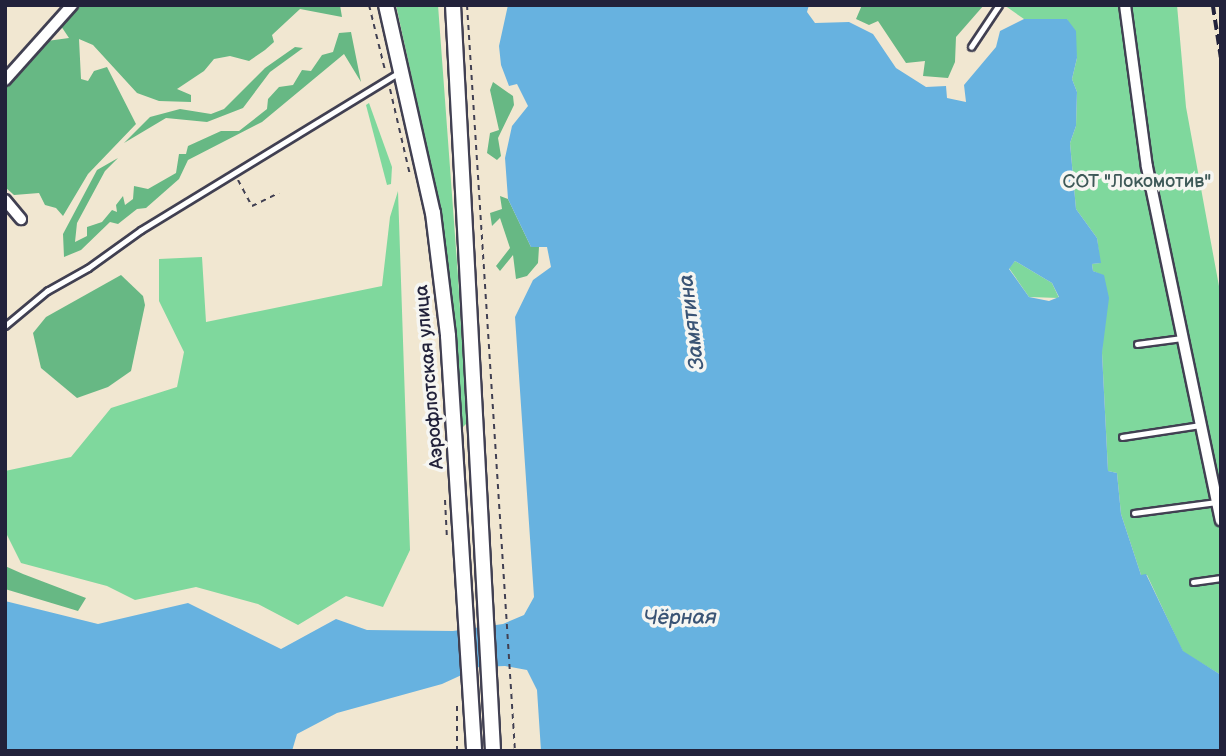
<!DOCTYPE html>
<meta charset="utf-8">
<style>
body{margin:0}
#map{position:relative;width:1226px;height:756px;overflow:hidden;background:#f1e7d1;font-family:"Balsamiq Sans",sans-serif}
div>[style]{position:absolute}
.green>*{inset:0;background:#7fd89d}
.forest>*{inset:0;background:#67b884}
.water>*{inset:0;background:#67b2e0}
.path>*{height:2px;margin-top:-1px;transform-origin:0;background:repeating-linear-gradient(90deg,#414052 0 5px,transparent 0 10px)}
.roads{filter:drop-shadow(2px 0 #414052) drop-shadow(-2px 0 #414052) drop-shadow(0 2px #414052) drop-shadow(0 -2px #414052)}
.service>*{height:4.5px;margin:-2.25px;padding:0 2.25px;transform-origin:2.25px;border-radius:2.25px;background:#fff}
.minor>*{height:10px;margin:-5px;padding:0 5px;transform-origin:5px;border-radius:5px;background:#fff}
.primary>*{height:14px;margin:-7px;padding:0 7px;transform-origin:7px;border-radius:7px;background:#fff}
.rail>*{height:3.5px;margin-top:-1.75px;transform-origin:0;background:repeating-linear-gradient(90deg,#22223b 0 10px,transparent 0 15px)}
span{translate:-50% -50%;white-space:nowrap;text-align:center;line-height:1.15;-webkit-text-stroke:7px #f6f6f2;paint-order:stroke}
.park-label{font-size:19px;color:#3e5958}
.street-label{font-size:19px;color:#22223b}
.water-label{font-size:21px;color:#3a5475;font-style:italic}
.frame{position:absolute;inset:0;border:7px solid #22223b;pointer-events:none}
</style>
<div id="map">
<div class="green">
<div style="clip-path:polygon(396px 5px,438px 5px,458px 276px,467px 423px,463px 427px,436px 189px)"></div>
<div style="clip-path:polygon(1004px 5px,1177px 5px,1186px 107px,1221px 297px,1221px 675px,1183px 652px,1147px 575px,1141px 575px,1121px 514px,1117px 473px,1108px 471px,1102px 353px,1104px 276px,1093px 271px,1092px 264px,1100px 263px,1097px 238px,1076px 209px,1070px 143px,1076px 126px,1077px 92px,1072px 79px,1077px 58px,1067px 19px,1024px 19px)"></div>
<div style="clip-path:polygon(369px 103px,392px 167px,391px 184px,387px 185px,366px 105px)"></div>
<div style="clip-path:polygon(398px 191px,410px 550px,383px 607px,346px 596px,298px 625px,258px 604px,196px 587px,135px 600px,107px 586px,21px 563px,5px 531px,5px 471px,71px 457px,111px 408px,177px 387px,184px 352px,159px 301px,159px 259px,202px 257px,206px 322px,382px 286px,390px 217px)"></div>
<div style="clip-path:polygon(1015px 261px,1052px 283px,1059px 298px,1029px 297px,1009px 268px)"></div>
</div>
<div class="forest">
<div style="clip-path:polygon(79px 5px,340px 5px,342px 17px,300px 9px,272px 35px,274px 42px,265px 50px,249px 61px,230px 56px,214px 59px,204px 71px,177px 89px,191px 95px,191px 102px,159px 101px,137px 93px,93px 45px,79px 39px,81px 79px,88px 81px,94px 71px,107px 67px,136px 124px,88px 174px,63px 216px,56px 208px,45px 205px,39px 193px,14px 195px,5px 187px,5px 87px,47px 41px,69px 38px,61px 26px)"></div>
<div style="clip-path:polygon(862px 5px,984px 5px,956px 37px,955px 62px,948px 78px,923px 76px,925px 61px,906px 63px,878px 21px,869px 25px,856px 19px)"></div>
<div style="clip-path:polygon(351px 32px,361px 82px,344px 54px,262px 122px,188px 160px,179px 179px,146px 208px,137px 209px,118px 224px,110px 222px,81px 250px,64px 257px,63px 234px,97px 170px,118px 158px,105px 171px,77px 223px,75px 242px,87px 236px,87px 227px,102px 222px,112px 210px,117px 212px,116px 205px,123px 196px,125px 205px,133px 199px,134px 186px,148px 189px,176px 173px,179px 154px,186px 154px,188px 146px,221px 131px,239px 131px,267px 109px,268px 99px,279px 87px,293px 85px,302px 70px,311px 71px,322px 55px,333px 52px,339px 33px)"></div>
<div style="clip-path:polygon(295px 47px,303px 48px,270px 72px,243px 108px,207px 122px,166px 118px,124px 143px,150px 117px,180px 109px,211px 114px,224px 109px,265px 68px)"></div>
<div style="clip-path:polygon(493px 82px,513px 96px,514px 105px,498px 138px,501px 156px,497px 160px,487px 153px,490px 133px,499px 130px,490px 90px)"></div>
<div style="clip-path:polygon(500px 196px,508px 199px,531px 247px,539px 247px,538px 263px,527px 276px,516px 279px,513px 255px,500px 271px,496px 266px,510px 248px,500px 218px,492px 226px,490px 213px,502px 209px)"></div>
<div style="clip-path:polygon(121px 275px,143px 296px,145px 305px,131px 371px,108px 387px,77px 398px,41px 368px,33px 333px,46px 317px)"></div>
<div style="clip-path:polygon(5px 566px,23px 574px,86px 598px,78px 611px,5px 589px)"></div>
</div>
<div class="water">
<div style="clip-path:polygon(evenodd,508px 5px,809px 5px,807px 12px,815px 23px,849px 22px,873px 34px,896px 68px,926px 87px,946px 86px,947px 98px,966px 102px,964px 85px,996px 47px,1000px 31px,1024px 19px,1067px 19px,1076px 31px,1077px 58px,1072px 79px,1077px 92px,1076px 126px,1070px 143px,1076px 209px,1097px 238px,1101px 263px,1092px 264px,1093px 271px,1104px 275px,1109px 298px,1102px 353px,1108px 471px,1117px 473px,1121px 514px,1141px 575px,1146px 574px,1183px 651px,1221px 675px,1221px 751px,541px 751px,537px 690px,527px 670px,505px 666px,479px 667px,442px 684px,337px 713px,297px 734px,292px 751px,5px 751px,5px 601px,98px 624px,188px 603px,281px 649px,336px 619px,367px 630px,453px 631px,503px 624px,524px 615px,534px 597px,515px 317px,533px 280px,551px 267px,547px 247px,531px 247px,508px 199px,505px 158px,512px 126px,528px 106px,517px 84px,509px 86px,501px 65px,499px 46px,508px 5px,1015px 261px,1052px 283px,1059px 297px,1049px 301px,1029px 297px,1009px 269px,1015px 261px)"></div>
</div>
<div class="path">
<div style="left:369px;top:5px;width:67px;rotate:76.2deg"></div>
<div style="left:467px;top:5px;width:748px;rotate:86.32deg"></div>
<div style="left:390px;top:89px;width:88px;rotate:76.9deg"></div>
<div style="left:238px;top:180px;width:30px;rotate:62deg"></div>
<div style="left:252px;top:206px;width:30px;rotate:-26deg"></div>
<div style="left:445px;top:500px;width:40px;rotate:87.1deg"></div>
<div style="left:457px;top:751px;width:48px;rotate:-90deg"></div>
</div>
<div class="roads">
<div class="service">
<div style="left:971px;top:47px;width:50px;rotate:-56.3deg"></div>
<div style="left:5px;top:326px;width:55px;rotate:-39.8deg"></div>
<div style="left:47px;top:291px;width:47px;rotate:-29.3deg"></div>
<div style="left:88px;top:268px;width:65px;rotate:-35.6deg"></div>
<div style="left:141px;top:230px;width:301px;rotate:-31.4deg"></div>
<div style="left:1137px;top:344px;width:45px;rotate:-7.6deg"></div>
<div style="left:1122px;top:437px;width:79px;rotate:-8.7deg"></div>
<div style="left:1134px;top:513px;width:83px;rotate:-7.6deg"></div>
<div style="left:1193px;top:582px;width:28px;rotate:-8deg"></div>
</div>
<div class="minor">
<div style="left:1125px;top:5px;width:163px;rotate:82.3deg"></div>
<div style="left:1147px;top:167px;width:361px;rotate:78.2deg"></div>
<div style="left:5px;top:80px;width:101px;rotate:-48.2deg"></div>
<div style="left:5px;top:200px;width:25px;rotate:50deg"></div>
</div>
<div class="primary">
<div style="left:386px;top:5px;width:213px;rotate:77.3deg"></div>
<div style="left:433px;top:213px;width:124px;rotate:83deg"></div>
<div style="left:448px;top:336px;width:416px;rotate:86.4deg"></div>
<div style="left:453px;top:5px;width:747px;rotate:86.93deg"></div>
</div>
</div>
<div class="rail">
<div style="left:1213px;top:5px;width:53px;rotate:81.3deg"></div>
</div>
<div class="park-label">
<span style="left:1137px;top:182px">СОТ "Локомотив"</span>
</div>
<div class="street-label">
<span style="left:430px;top:377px;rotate:-95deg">Аэрофлотская улица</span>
</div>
<div class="water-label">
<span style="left:692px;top:322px;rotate:-97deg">Замятина</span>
<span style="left:680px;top:618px;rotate:-1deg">Чёрная</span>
</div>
<div class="frame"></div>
</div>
